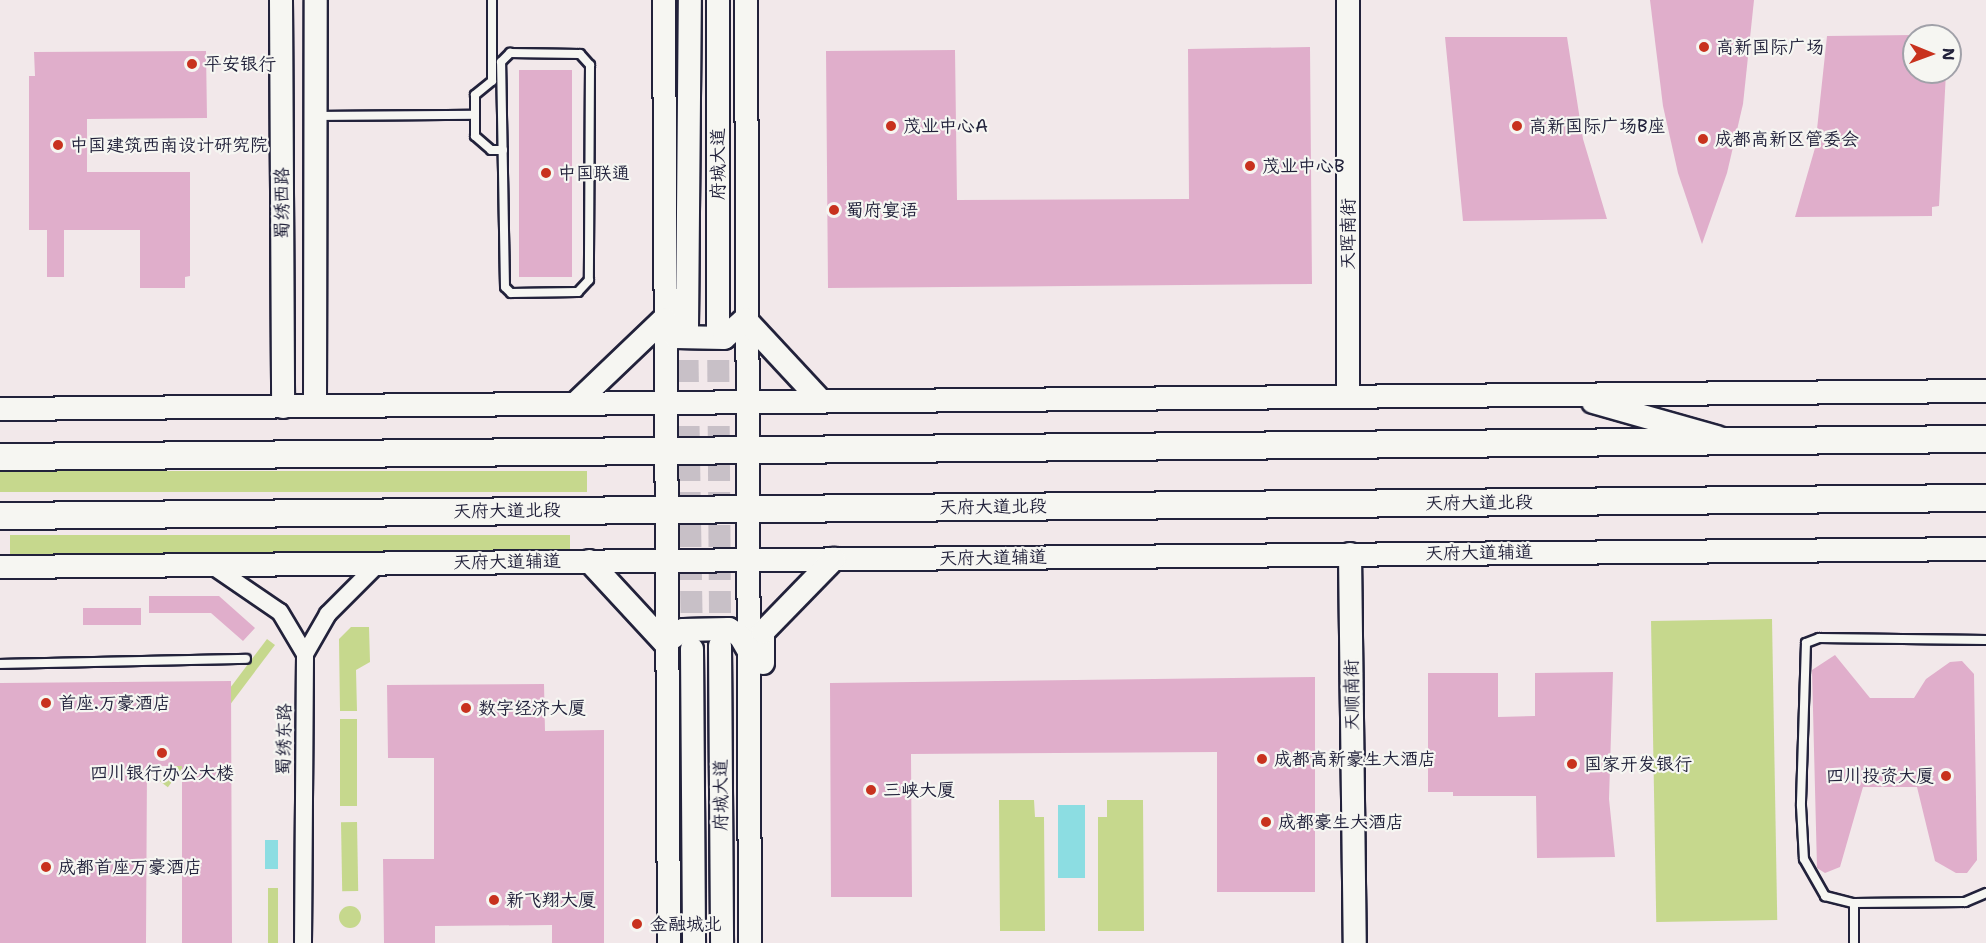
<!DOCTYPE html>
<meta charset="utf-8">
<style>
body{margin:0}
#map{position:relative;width:1986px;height:943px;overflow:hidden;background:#f2e8ea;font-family:"Shantell Sans","LXGW WenKai TC",sans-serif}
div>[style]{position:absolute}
.green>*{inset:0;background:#c6d88d;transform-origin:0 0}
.round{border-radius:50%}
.water>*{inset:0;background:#8cdde2;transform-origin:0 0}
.building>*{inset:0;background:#e0aecb;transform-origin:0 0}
.secondary-tunnel>*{height:22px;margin-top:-11px;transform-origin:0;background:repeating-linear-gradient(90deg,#c8c0c7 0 22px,transparent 0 33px)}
.roads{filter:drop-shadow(2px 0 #22223b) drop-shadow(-2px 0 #22223b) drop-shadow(0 2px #22223b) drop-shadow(0 -2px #22223b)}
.lane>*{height:8px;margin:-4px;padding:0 4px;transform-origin:4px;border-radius:4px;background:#f6f6f2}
.street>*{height:16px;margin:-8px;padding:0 8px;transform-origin:8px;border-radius:8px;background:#f6f6f2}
.secondary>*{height:22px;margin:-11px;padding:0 11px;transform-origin:11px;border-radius:11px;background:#f6f6f2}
.primary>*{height:26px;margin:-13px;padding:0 13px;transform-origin:13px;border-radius:13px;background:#f6f6f2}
.dots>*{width:16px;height:16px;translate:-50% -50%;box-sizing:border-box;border:3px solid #f6f6f2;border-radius:50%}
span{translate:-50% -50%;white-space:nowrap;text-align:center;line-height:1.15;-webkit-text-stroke:4.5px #f6f6f2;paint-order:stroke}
.poi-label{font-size:18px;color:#22223b}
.left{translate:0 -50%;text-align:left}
.right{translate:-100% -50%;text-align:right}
.street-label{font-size:18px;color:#22223b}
.north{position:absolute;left:1902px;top:24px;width:60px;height:60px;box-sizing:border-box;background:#f6f6f2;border:2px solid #a1a1a9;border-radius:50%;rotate:91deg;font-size:16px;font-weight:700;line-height:24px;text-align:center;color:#22223b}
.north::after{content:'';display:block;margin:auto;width:21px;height:27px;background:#c8321e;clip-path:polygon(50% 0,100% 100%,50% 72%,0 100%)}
</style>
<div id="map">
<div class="green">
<div style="left:587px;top:471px;width:21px;height:587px;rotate:90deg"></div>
<div style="left:570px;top:535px;width:24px;height:560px;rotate:90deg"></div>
<div style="left:1772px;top:619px;width:301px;height:121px;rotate:89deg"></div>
<div style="clip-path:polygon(351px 627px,369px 627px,370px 662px,356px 670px,357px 711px,340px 711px,339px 639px)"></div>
<div style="left:267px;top:639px;width:10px;height:178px;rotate:37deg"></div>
<div style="left:340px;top:719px;width:17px;height:87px"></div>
<div style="clip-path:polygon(999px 800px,1034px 800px,1035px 817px,1044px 817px,1045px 931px,1000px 931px)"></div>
<div style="clip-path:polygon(1107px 800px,1143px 800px,1144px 931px,1098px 931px,1098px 817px,1107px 817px)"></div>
<div style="left:357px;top:822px;width:69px;height:16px;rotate:89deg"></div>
<div style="left:268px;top:888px;width:10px;height:55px"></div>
<div class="round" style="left:339px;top:906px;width:22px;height:22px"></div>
</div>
<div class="water">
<div style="left:1058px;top:805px;width:27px;height:73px"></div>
<div style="left:265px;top:840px;width:13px;height:29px"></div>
</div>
<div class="building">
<div style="clip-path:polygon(1650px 0,1754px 0,1743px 104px,1727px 173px,1702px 244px,1678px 173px,1663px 106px)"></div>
<div style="clip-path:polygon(1914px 35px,1914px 72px,1946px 72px,1939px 206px,1932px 207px,1932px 216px,1795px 217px,1815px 148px,1827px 36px)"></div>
<div style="clip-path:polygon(1445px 37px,1567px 37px,1583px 139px,1607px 219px,1463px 221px)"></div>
<div style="clip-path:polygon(1310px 47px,1312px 284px,828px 288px,826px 51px,955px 50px,957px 200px,1189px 199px,1188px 49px)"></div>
<div style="clip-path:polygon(206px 51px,207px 118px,87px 119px,87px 172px,190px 172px,190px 276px,185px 277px,185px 288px,140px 288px,140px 230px,64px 230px,64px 277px,47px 277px,47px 230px,29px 230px,29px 76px,35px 76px,34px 52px)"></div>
<div style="left:519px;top:70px;width:53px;height:207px"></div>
<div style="clip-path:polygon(149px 596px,219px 596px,255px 628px,243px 641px,211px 613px,149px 613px)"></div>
<div style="left:83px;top:608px;width:58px;height:17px"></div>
<div style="clip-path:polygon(1835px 655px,1870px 698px,1914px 698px,1926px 679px,1950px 662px,1962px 661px,1974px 674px,1977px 860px,1967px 873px,1956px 873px,1935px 861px,1917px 787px,1863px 787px,1840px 867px,1825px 873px,1817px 868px,1812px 670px)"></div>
<div style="clip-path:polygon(1613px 672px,1609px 799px,1615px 857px,1537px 858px,1536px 796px,1453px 796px,1453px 792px,1428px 792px,1428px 673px,1498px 673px,1498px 717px,1535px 716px,1535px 673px)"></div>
<div style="clip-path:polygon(1315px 677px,1315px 892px,1217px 892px,1217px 752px,911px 754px,912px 897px,831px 897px,830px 683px)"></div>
<div style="clip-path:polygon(231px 681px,232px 943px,182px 943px,182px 766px,147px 766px,146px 943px,0 943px,0 683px)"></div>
<div style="clip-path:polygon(544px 684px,545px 731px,604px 730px,604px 943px,552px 943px,552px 925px,435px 926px,435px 943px,384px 943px,383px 859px,434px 859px,434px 758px,388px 758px,387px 685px)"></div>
</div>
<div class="secondary-tunnel">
<div style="left:687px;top:327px;width:322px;rotate:89.1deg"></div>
<div style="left:718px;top:327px;width:319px;rotate:89.6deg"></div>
</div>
<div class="roads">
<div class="lane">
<div style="left:492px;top:0;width:81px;rotate:90deg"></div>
<div style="left:492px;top:81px;width:22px;rotate:141deg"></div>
<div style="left:475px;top:95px;width:41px;rotate:90deg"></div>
<div style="left:475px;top:136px;width:21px;rotate:41deg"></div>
<div style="left:491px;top:150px;width:12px"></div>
<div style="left:510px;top:53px;width:70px;rotate:0.8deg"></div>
<div style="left:580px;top:54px;width:15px;rotate:48deg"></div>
<div style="left:590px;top:65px;width:215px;rotate:90.3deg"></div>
<div style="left:589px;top:280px;width:16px;rotate:133deg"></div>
<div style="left:578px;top:292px;width:67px;rotate:179.1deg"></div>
<div style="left:511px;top:293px;width:8px;rotate:-135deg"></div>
<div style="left:505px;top:287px;width:225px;rotate:-91deg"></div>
<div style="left:501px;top:62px;width:13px;rotate:-45deg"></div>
<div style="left:317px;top:116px;width:158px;rotate:-0.4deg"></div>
<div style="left:1986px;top:640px;width:167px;rotate:-179.3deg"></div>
<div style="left:1819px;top:638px;width:14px;rotate:159deg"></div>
<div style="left:1806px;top:643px;width:163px;rotate:91.8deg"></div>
<div style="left:1801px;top:806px;width:53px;rotate:86.8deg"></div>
<div style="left:1804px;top:859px;width:43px;rotate:60.4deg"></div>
<div style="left:1825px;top:896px;width:30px;rotate:14deg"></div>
<div style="left:1854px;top:903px;width:111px;rotate:-0.5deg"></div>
<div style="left:1965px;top:902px;width:23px;rotate:-23deg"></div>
<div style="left:0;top:664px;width:246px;rotate:-1.2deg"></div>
<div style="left:1854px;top:943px;width:40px;rotate:-90deg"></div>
</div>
<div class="street">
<div style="left:211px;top:565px;width:83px;rotate:34.3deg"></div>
<div style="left:280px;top:612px;width:49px;rotate:59.2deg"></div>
<div style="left:303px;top:943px;width:289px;rotate:-89.6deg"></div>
<div style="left:305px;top:654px;width:46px;rotate:-60.1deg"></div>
<div style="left:328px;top:614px;width:72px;rotate:-45deg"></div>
</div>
<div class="secondary">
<div style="left:281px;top:0;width:407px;rotate:89.7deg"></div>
<div style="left:664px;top:0;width:943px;rotate:89.7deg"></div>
<div style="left:718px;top:0;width:327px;rotate:90deg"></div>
<div style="left:746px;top:0;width:943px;rotate:89.76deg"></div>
<div style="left:1348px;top:0;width:397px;rotate:90deg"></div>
<div style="left:687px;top:327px;width:327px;rotate:-89.5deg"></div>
<div style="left:1593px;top:402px;width:129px;rotate:15.8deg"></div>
<div style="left:575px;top:404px;width:123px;rotate:-43.7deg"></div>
<div style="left:664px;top:319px;width:22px;rotate:56deg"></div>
<div style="left:676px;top:337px;width:48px;rotate:1.2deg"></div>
<div style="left:724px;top:338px;width:28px;rotate:-42deg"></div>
<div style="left:745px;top:319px;width:113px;rotate:47.1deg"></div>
<div style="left:315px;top:406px;width:406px;rotate:-89.9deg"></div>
<div style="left:0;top:409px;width:1986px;rotate:-0.52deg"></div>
<div style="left:1350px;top:554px;width:389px;rotate:89.3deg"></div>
<div style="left:589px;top:561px;width:112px;rotate:47.2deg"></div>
<div style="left:665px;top:643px;width:22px;rotate:-36deg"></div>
<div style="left:683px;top:630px;width:46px;rotate:-1.2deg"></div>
<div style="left:729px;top:629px;width:13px;rotate:32deg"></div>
<div style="left:740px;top:636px;width:16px;rotate:60deg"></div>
<div style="left:0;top:567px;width:1986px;rotate:-0.52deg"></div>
<div style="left:720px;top:646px;width:297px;rotate:89.6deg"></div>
<div style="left:692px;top:649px;width:294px;rotate:89.6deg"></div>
<div style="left:763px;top:663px;width:31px;rotate:-90deg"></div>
<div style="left:763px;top:632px;width:102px;rotate:-45.8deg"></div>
</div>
<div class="primary">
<div style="left:0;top:457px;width:1986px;rotate:-0.52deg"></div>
<div style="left:0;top:516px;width:1986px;rotate:-0.52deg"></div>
</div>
</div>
<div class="dots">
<div style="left:1704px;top:47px;background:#c8321e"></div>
<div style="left:192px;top:64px;background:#c8321e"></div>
<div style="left:891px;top:126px;background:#c8321e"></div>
<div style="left:1517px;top:126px;background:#c8321e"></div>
<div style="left:1703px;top:139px;background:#c8321e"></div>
<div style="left:58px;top:145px;background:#c8321e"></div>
<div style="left:1250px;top:166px;background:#c8321e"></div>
<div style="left:546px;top:173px;background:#c8321e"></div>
<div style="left:834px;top:210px;background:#c8321e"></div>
<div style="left:46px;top:703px;background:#c8321e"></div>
<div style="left:466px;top:708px;background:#c8321e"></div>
<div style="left:162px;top:753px;background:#c8321e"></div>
<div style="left:1262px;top:759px;background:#c8321e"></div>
<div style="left:1572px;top:764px;background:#c8321e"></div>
<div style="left:1946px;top:776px;background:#c8321e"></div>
<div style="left:871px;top:790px;background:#c8321e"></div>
<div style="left:1266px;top:822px;background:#c8321e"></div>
<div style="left:46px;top:867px;background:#c8321e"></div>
<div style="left:494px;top:900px;background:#c8321e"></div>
<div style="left:637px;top:924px;background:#c8321e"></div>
</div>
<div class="poi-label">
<span class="left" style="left:1716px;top:47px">高新国际广场</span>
<span class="left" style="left:204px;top:64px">平安银行</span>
<span class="left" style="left:903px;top:126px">茂业中心A</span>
<span class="left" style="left:1529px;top:126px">高新国际广场B座</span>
<span class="left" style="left:1715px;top:139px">成都高新区管委会</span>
<span class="left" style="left:70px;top:145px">中国建筑西南设计研究院</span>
<span class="left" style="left:1262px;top:166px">茂业中心B</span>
<span class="left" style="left:558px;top:173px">中国联通</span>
<span class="left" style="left:846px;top:210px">蜀府宴语</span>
<span class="left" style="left:58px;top:703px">首座.万豪酒店</span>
<span class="left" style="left:478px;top:708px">数字经济大厦</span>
<span class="left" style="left:1274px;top:759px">成都高新豪生大酒店</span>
<span class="left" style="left:1584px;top:764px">国家开发银行</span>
<span style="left:162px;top:773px">四川银行办公大楼</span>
<span class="right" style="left:1934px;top:776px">四川投资大厦</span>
<span class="left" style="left:883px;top:790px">三峡大厦</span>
<span class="left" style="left:1278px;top:822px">成都豪生大酒店</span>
<span class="left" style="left:58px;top:867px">成都首座万豪酒店</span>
<span class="left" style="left:506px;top:900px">新飞翔大厦</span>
<span class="left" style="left:650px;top:924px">金融城北</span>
</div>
<div class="street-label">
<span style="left:718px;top:164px;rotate:-90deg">府城大道</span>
<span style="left:282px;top:203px;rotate:-90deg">蜀绣西路</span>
<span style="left:1348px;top:234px;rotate:-90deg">天晖南街</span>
<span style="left:1479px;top:503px;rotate:-1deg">天府大道北段</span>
<span style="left:993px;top:507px;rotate:-1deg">天府大道北段</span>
<span style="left:507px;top:511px;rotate:-1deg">天府大道北段</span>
<span style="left:1479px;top:553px;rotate:-1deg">天府大道辅道</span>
<span style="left:993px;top:558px;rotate:-1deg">天府大道辅道</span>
<span style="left:507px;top:562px;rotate:-1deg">天府大道辅道</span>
<span style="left:1352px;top:695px;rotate:-91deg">天顺南街</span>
<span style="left:284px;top:739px;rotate:-89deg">蜀绣东路</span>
<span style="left:721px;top:795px;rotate:-90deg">府城大道</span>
</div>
<div class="north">N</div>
</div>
